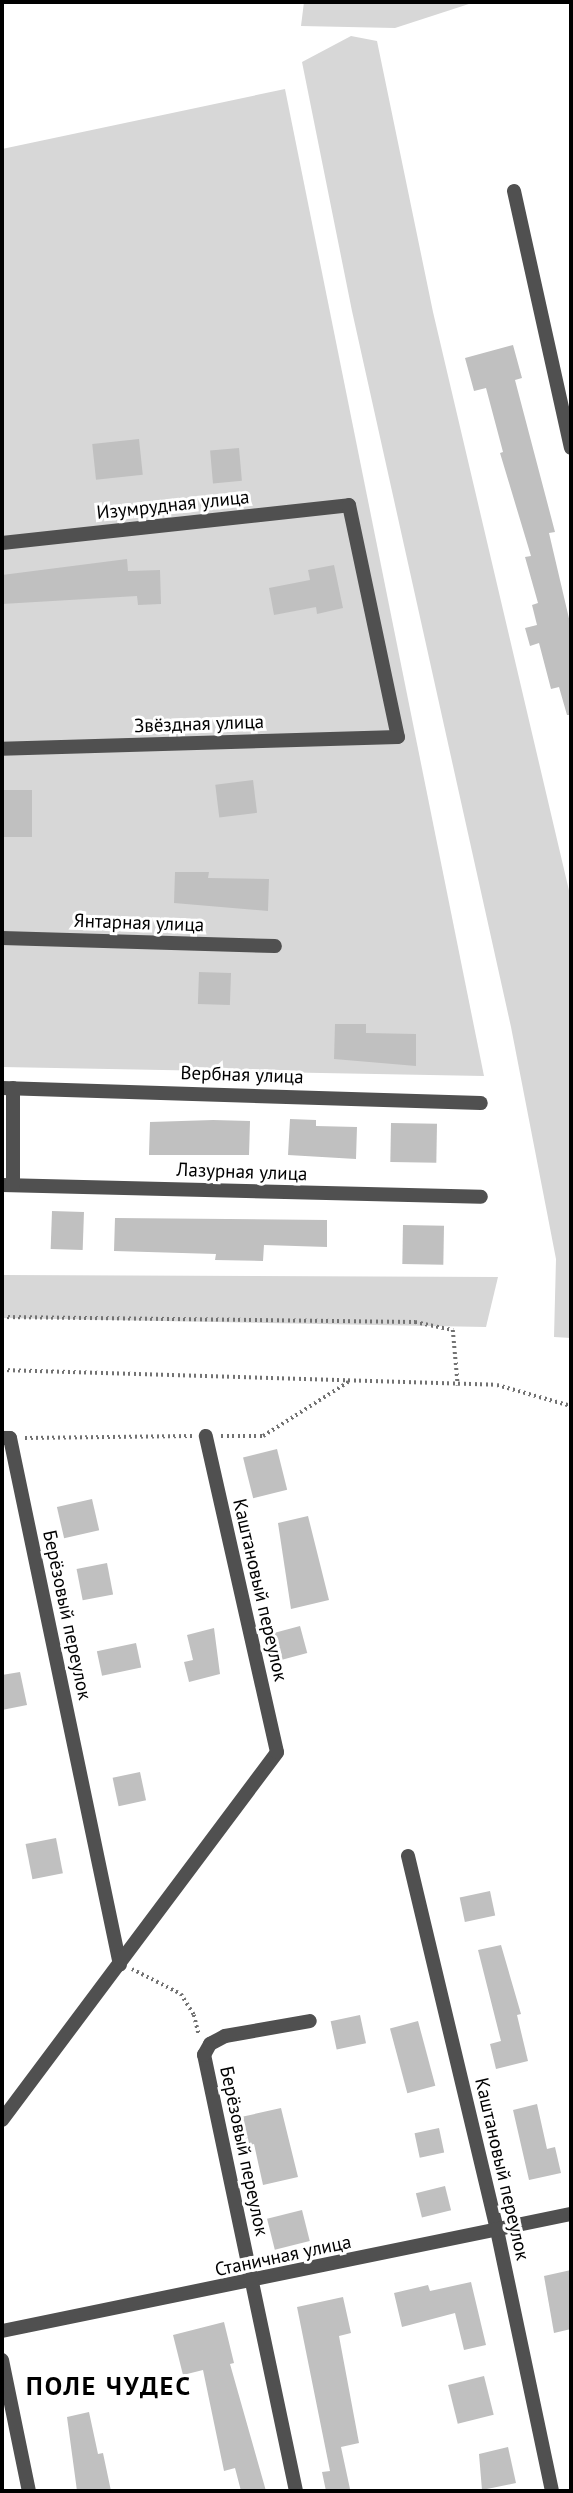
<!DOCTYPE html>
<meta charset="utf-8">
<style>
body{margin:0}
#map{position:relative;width:573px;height:2493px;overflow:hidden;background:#fff;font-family:"PT Sans",sans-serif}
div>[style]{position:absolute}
.green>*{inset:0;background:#d7d7d7}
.building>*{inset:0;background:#c0c0c0;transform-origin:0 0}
.path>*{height:3.5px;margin-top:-1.75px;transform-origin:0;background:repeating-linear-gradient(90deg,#727272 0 2px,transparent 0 5.5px)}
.minor>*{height:14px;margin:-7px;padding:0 7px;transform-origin:7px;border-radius:7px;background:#505050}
span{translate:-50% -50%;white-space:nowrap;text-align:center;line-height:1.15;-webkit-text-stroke:6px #fff;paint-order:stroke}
.street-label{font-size:19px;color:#000}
.district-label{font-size:26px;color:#000;font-weight:700;letter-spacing:2px}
.frame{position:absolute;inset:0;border:4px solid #000;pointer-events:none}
</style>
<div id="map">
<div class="green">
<div style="clip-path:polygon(304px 2px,475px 2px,395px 28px,301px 26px)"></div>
<div style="clip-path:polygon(351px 36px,377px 41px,433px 312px,571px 899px,571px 1338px,554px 1337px,556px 1259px,511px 1027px,352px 311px,302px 62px)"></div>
<div style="clip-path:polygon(285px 89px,484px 1076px,2px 1067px,2px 149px)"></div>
<div style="clip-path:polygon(2px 1275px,498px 1277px,486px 1327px,2px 1318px)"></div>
</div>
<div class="building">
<div style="clip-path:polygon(513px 345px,522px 378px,515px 380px,555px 532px,549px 533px,571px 627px,571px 715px,567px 715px,559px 687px,551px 689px,539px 643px,530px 646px,525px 628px,537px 625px,532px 605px,538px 603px,525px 557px,531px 556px,500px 453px,503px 452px,486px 388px,474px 391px,465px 358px)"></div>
<div style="left:139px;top:439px;width:36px;height:47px;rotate:84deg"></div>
<div style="left:239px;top:448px;width:33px;height:29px;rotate:85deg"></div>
<div style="clip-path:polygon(127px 559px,128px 571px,160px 570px,161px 604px,138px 605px,137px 596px,2px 604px,2px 575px)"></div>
<div style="clip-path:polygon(334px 565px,343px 608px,317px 614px,316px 607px,274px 615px,269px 588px,310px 580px,308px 570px)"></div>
<div style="left:253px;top:780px;width:33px;height:38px;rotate:83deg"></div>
<div style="left:2px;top:790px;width:30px;height:47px"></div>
<div style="clip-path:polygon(175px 872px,209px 872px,208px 878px,269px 879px,268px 911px,174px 903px)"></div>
<div style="left:199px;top:972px;width:32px;height:32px;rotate:2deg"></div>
<div style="clip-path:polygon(335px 1024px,366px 1024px,366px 1033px,416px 1034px,416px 1066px,334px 1059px)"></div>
<div style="clip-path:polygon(290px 1119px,316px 1120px,316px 1126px,357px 1127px,356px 1159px,288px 1155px)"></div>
<div style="clip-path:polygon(213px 1120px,250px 1121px,249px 1155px,149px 1155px,150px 1122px)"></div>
<div style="left:391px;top:1123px;width:46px;height:39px;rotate:1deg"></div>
<div style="left:52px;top:1211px;width:32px;height:38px;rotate:2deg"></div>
<div style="clip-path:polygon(115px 1218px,327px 1220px,327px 1247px,264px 1245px,263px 1261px,215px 1260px,216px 1254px,114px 1251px)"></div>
<div style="left:403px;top:1225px;width:41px;height:39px;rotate:1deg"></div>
<div style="left:277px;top:1449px;width:42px;height:35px;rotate:76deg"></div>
<div style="left:92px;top:1499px;width:32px;height:36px;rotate:77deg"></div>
<div style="clip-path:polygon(308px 1516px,329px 1600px,291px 1609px,278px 1523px)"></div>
<div style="left:107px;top:1563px;width:32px;height:31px;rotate:79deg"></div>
<div style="left:300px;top:1626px;width:28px;height:27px;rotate:75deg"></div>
<div style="clip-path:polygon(214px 1628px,220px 1674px,189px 1682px,184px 1662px,193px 1660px,187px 1635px)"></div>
<div style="left:136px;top:1643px;width:25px;height:40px;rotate:78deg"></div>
<div style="clip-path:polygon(20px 1672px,27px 1705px,2px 1710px,2px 1675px)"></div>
<div style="left:140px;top:1772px;width:29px;height:28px;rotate:78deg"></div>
<div style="left:56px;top:1838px;width:36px;height:31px;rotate:79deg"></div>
<div style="left:490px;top:1891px;width:25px;height:31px;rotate:78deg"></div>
<div style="clip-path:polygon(501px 1945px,521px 2014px,517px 2015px,528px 2061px,496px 2069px,490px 2044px,501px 2041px,478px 1950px)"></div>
<div style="left:360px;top:2015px;width:29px;height:30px;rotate:78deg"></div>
<div style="left:418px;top:2021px;width:67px;height:29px;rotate:75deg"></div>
<div style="clip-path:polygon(537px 2104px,547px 2149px,555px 2147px,561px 2173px,529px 2180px,513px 2110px)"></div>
<div style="clip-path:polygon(281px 2108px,298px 2177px,263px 2185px,254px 2144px,247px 2146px,241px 2117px)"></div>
<div style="left:439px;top:2128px;width:25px;height:25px;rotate:78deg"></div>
<div style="left:445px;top:2186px;width:25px;height:30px;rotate:76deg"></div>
<div style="left:302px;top:2210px;width:32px;height:36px;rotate:76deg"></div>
<div style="clip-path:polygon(571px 2270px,571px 2329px,554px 2333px,544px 2276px)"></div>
<div style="clip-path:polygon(471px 2282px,486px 2345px,464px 2350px,455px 2313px,402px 2327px,394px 2293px,428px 2285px,430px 2291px)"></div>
<div style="clip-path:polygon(343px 2297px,351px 2333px,339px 2336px,359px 2443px,341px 2447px,350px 2489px,326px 2491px,322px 2472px,330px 2471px,297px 2307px)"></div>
<div style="clip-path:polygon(224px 2322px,234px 2363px,230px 2364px,266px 2491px,241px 2491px,235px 2468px,224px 2471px,203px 2370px,183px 2375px,173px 2335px)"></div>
<div style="left:484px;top:2376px;width:40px;height:37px;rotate:76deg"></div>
<div style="clip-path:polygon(89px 2412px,98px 2454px,103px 2453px,111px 2491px,77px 2491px,67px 2417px)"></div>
<div style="clip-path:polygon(508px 2447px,516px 2483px,482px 2490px,479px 2454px)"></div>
</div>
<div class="path">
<div style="left:2px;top:1317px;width:413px;rotate:0.7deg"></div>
<div style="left:415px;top:1322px;width:39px;rotate:12deg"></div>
<div style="left:453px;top:1330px;width:56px;rotate:84.9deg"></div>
<div style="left:2px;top:1370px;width:495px;rotate:1.7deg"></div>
<div style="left:497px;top:1385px;width:77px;rotate:15.8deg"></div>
<div style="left:221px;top:1436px;width:42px"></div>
<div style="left:263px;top:1436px;width:101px;rotate:-32.4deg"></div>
<div style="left:25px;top:1438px;width:167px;rotate:-0.7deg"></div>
<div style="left:132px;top:1969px;width:55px;rotate:27deg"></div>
<div style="left:181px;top:1994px;width:25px;rotate:58deg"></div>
<div style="left:194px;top:2015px;width:21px;rotate:76deg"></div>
</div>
<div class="minor">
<div style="left:514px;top:191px;width:263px;rotate:77.5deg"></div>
<div style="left:2px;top:543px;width:349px;rotate:-6.2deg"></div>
<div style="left:349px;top:505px;width:237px;rotate:78.1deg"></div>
<div style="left:398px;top:737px;width:396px;rotate:178.3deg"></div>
<div style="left:2px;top:938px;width:273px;rotate:1.7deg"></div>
<div style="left:2px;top:1088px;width:479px;rotate:1.8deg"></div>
<div style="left:2px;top:1185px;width:479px;rotate:1.4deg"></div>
<div style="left:13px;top:1185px;width:97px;rotate:-90deg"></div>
<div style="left:2px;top:1438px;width:8px"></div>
<div style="left:10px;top:1438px;width:538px;rotate:78.21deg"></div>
<div style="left:408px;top:1856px;width:384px;rotate:76.6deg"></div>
<div style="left:497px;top:2230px;width:267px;rotate:78.1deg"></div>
<div style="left:2px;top:2120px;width:459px;rotate:-53.2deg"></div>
<div style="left:277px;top:1752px;width:324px;rotate:-102.7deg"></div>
<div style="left:2px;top:2331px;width:581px;rotate:-11.62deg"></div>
<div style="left:2px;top:2360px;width:134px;rotate:78.4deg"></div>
<div style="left:296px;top:2491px;width:446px;rotate:-101.9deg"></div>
<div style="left:204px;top:2055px;width:13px;rotate:-61deg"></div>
<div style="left:210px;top:2044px;width:17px;rotate:-28deg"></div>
<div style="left:225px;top:2036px;width:86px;rotate:-10deg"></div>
</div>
<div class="street-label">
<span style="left:173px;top:505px;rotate:-6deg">Изумрудная улица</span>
<span style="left:199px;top:724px;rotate:-2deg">Звёздная улица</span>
<span style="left:139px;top:923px;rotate:2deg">Янтарная улица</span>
<span style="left:242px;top:1075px;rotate:2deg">Вербная улица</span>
<span style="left:242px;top:1172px;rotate:2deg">Лазурная улица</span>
<span style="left:260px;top:1590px;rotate:77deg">Каштановый переулок</span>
<span style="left:67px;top:1615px;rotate:78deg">Берёзовый переулок</span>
<span style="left:244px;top:2151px;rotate:78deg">Берёзовый переулок</span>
<span style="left:502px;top:2169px;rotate:77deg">Каштановый переулок</span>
<span style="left:283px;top:2256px;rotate:-12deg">Станичная улица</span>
</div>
<div class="district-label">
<span style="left:109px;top:2386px">ПОЛЕ ЧУДЕС</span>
</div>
<div class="frame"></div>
</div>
